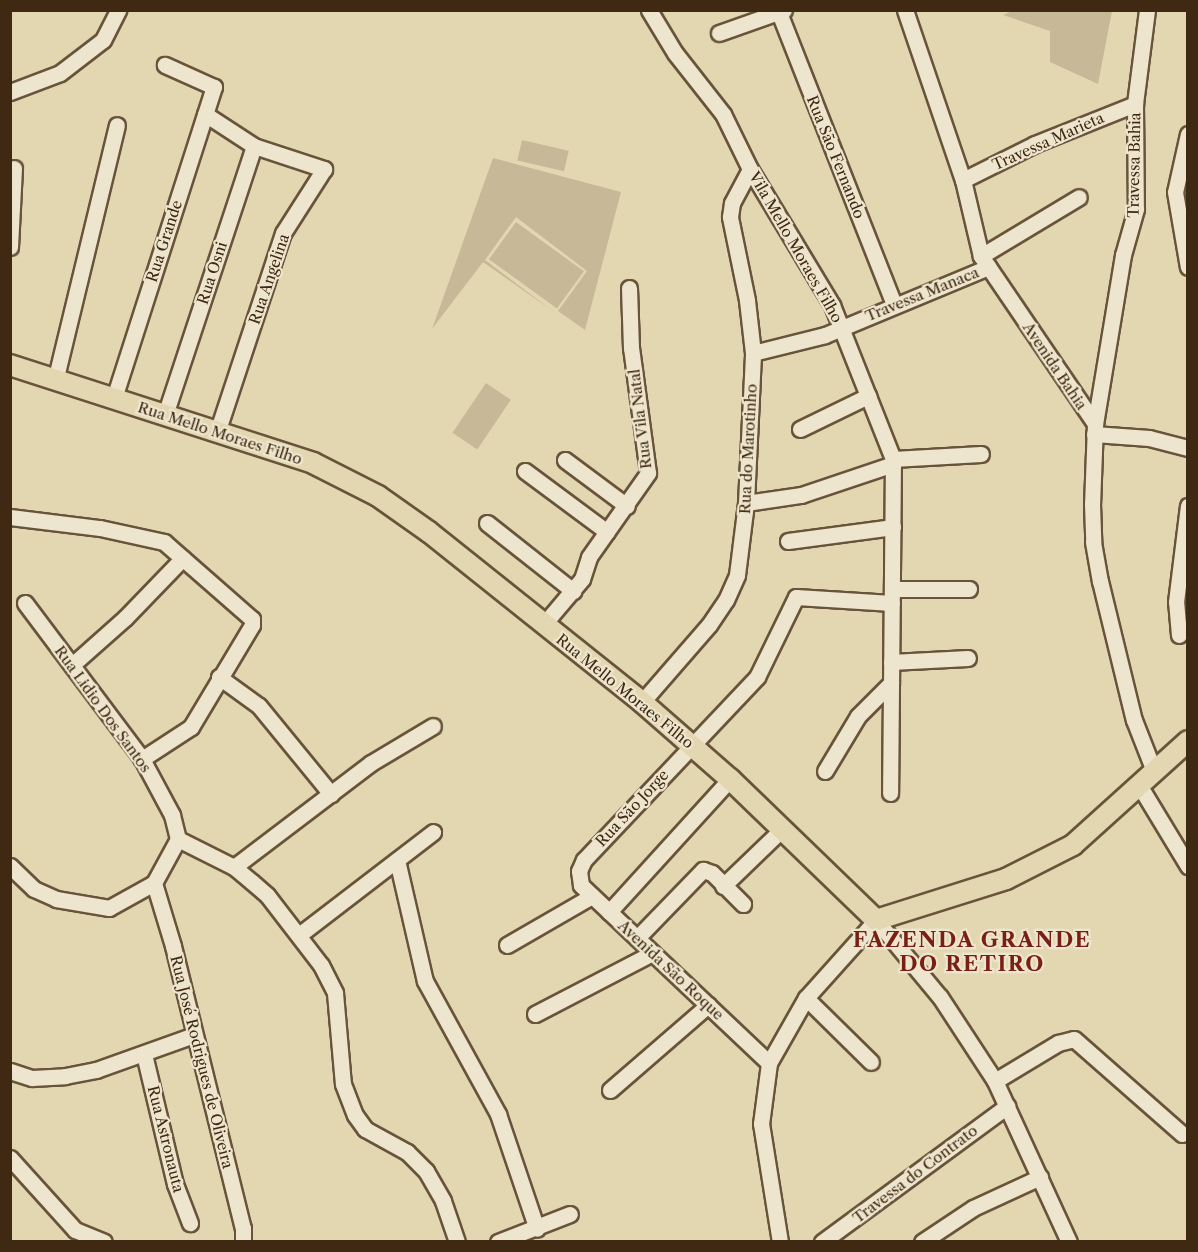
<!DOCTYPE html>
<meta charset="utf-8">
<style>
body{margin:0}
#map{position:relative;width:1198px;height:1252px;overflow:hidden;background:#e3d7b2;font-family:"Libre Caslon Text",serif}
div>[style]{position:absolute}
.green>*{inset:0;background:#c7b997;transform-origin:0 0}
.roads{filter:drop-shadow(2px 0 #68543a) drop-shadow(-2px 0 #68543a) drop-shadow(0 2px #68543a) drop-shadow(0 -2px #68543a)}
.minor>*{height:15px;margin:-7.5px;padding:0 7.5px;transform-origin:7.5px;border-radius:7.5px;background:#ede5cd}
.major>*{height:20px;margin:-10px;padding:0 10px;transform-origin:10px;border-radius:10px;background:#e3d7b2}
span{translate:-50% -50%;white-space:nowrap;text-align:center;line-height:1.15;-webkit-text-stroke:4.5px #ede5cd;paint-order:stroke}
.street-label{font-size:15px;color:#3f2912}
.district-label{font-size:21px;color:#7a1f14;font-weight:700;letter-spacing:1.5px}
.frame{position:absolute;inset:0;border:12px solid #3f2912;pointer-events:none}
</style>
<div id="map">
<div class="green">
<div style="clip-path:polygon(1012px 11px,1112px 11px,1098px 84px,1050px 62px,1050px 31px,1003px 15px)"></div>
<div style="left:522px;top:140px;width:48px;height:21px;rotate:13deg"></div>
<div style="clip-path:polygon(493px 158px,621px 192px,585px 330px,558px 311px,587px 271px,516px 217px,485px 260px,554px 312px,483px 262px,432px 329px)"></div>
<div style="left:516px;top:222px;width:84px;height:46px;rotate:36deg"></div>
<div style="left:486px;top:383px;width:30px;height:60px;rotate:34deg"></div>
</div>
<div class="roads">
<div class="minor">
<div style="left:649px;top:10px;width:50px;rotate:58.8deg"></div>
<div style="left:675px;top:53px;width:78px;rotate:51.8deg"></div>
<div style="left:723px;top:114px;width:61px;rotate:63.9deg"></div>
<div style="left:750px;top:169px;width:159px;rotate:58.9deg"></div>
<div style="left:832px;top:305px;width:166px;rotate:68.4deg"></div>
<div style="left:893px;top:459px;width:334px;rotate:90.5deg"></div>
<div style="left:778px;top:10px;width:316px;rotate:68.5deg"></div>
<div style="left:905px;top:10px;width:180px;rotate:71.2deg"></div>
<div style="left:963px;top:180px;width:78px;rotate:76.7deg"></div>
<div style="left:981px;top:256px;width:203px;rotate:55.8deg"></div>
<div style="left:1147px;top:10px;width:95px;rotate:97.3deg"></div>
<div style="left:1135px;top:104px;width:105px;rotate:89.5deg"></div>
<div style="left:1136px;top:209px;width:48px;rotate:105.8deg"></div>
<div style="left:1123px;top:255px;width:171px;rotate:99.4deg"></div>
<div style="left:1095px;top:424px;width:80px;rotate:92.1deg"></div>
<div style="left:1092px;top:504px;width:38px;rotate:88deg"></div>
<div style="left:1093px;top:542px;width:40px;rotate:80deg"></div>
<div style="left:1100px;top:581px;width:143px;rotate:76.3deg"></div>
<div style="left:1134px;top:720px;width:55px;rotate:68.6deg"></div>
<div style="left:719px;top:33px;width:69px;rotate:-19.5deg"></div>
<div style="left:10px;top:92px;width:53px;rotate:-20.8deg"></div>
<div style="left:60px;top:73px;width:54px;rotate:-37.5deg"></div>
<div style="left:103px;top:40px;width:34px;rotate:-63deg"></div>
<div style="left:205px;top:114px;width:59px;rotate:33.1deg"></div>
<div style="left:254px;top:146px;width:74px;rotate:18.2deg"></div>
<div style="left:324px;top:169px;width:76px;rotate:122.6deg"></div>
<div style="left:283px;top:233px;width:210px;rotate:108.3deg"></div>
<div style="left:1188px;top:134px;width:59px;rotate:102.6deg"></div>
<div style="left:1175px;top:192px;width:76px;rotate:80.2deg"></div>
<div style="left:963px;top:180px;width:80px;rotate:-26.6deg"></div>
<div style="left:1035px;top:144px;width:108px;rotate:-21.8deg"></div>
<div style="left:10px;top:247px;width:79px;rotate:-87.1deg"></div>
<div style="left:981px;top:256px;width:114px;rotate:-31deg"></div>
<div style="left:753px;top:353px;width:74px;rotate:-14deg"></div>
<div style="left:825px;top:335px;width:177px;rotate:-22.6deg"></div>
<div style="left:56px;top:377px;width:259px;rotate:-76.4deg"></div>
<div style="left:114px;top:398px;width:327px;rotate:-72.2deg"></div>
<div style="left:214px;top:87px;width:54px;rotate:-155.8deg"></div>
<div style="left:165px;top:415px;width:283px;rotate:-71.7deg"></div>
<div style="left:800px;top:429px;width:76px;rotate:-25.9deg"></div>
<div style="left:1094px;top:434px;width:55px;rotate:4.2deg"></div>
<div style="left:1149px;top:438px;width:40px;rotate:14.4deg"></div>
<div style="left:893px;top:459px;width:88px;rotate:-3.3deg"></div>
<div style="left:565px;top:460px;width:77px;rotate:36.6deg"></div>
<div style="left:525px;top:471px;width:102px;rotate:36.6deg"></div>
<div style="left:746px;top:503px;width:56px;rotate:-8.3deg"></div>
<div style="left:801px;top:495px;width:97px;rotate:-18.6deg"></div>
<div style="left:10px;top:517px;width:91px;rotate:7deg"></div>
<div style="left:100px;top:528px;width:66px;rotate:12.3deg"></div>
<div style="left:164px;top:542px;width:117px;rotate:41.2deg"></div>
<div style="left:252px;top:619px;width:6px;rotate:90deg"></div>
<div style="left:252px;top:625px;width:119px;rotate:120.9deg"></div>
<div style="left:191px;top:727px;width:59px;rotate:146.9deg"></div>
<div style="left:487px;top:523px;width:110px;rotate:38.3deg"></div>
<div style="left:788px;top:541px;width:106px;rotate:-7.6deg"></div>
<div style="left:892px;top:589px;width:77px"></div>
<div style="left:25px;top:603px;width:195px;rotate:53.1deg"></div>
<div style="left:142px;top:759px;width:64px;rotate:61.8deg"></div>
<div style="left:172px;top:815px;width:25px;rotate:76deg"></div>
<div style="left:178px;top:839px;width:63px;rotate:26.6deg"></div>
<div style="left:234px;top:867px;width:23px;rotate:40deg"></div>
<div style="left:252px;top:882px;width:20px;rotate:41deg"></div>
<div style="left:267px;top:895px;width:88px;rotate:52.4deg"></div>
<div style="left:321px;top:965px;width:31px;rotate:63deg"></div>
<div style="left:335px;top:993px;width:91px;rotate:85deg"></div>
<div style="left:343px;top:1084px;width:33px;rotate:69deg"></div>
<div style="left:355px;top:1115px;width:17px;rotate:54deg"></div>
<div style="left:365px;top:1129px;width:48px;rotate:28.7deg"></div>
<div style="left:407px;top:1152px;width:27px;rotate:45deg"></div>
<div style="left:426px;top:1171px;width:34px;rotate:60deg"></div>
<div style="left:443px;top:1201px;width:43px;rotate:71.1deg"></div>
<div style="left:544px;top:624px;width:59px;rotate:-49.8deg"></div>
<div style="left:582px;top:579px;width:23px;rotate:-72deg"></div>
<div style="left:589px;top:557px;width:103px;rotate:-54.9deg"></div>
<div style="left:648px;top:473px;width:126px;rotate:-97.7deg"></div>
<div style="left:631px;top:348px;width:60px;rotate:-91.9deg"></div>
<div style="left:1179px;top:635px;width:33px;rotate:-95deg"></div>
<div style="left:1176px;top:602px;width:97px;rotate:-82.9deg"></div>
<div style="left:891px;top:662px;width:77px;rotate:-3deg"></div>
<div style="left:72px;top:665px;width:71px;rotate:-41.6deg"></div>
<div style="left:125px;top:618px;width:83px;rotate:-46deg"></div>
<div style="left:219px;top:677px;width:49px;rotate:35.9deg"></div>
<div style="left:259px;top:706px;width:114px;rotate:50.7deg"></div>
<div style="left:642px;top:702px;width:102px;rotate:-49deg"></div>
<div style="left:709px;top:625px;width:30px;rotate:-56deg"></div>
<div style="left:726px;top:600px;width:27px;rotate:-66deg"></div>
<div style="left:737px;top:575px;width:73px;rotate:-82.9deg"></div>
<div style="left:746px;top:503px;width:150px;rotate:-87.3deg"></div>
<div style="left:753px;top:353px;width:53px;rotate:-96.5deg"></div>
<div style="left:747px;top:300px;width:85px;rotate:-101.6deg"></div>
<div style="left:730px;top:217px;width:14px;rotate:-82deg"></div>
<div style="left:732px;top:203px;width:38px;rotate:-62deg"></div>
<div style="left:825px;top:771px;width:64px;rotate:-59deg"></div>
<div style="left:858px;top:716px;width:47px;rotate:-45deg"></div>
<div style="left:1139px;top:785px;width:95px;rotate:58.8deg"></div>
<div style="left:397px;top:860px;width:124px;rotate:77deg"></div>
<div style="left:425px;top:981px;width:152px;rotate:61.2deg"></div>
<div style="left:498px;top:1114px;width:121px;rotate:71.3deg"></div>
<div style="left:10px;top:866px;width:33px;rotate:44deg"></div>
<div style="left:34px;top:889px;width:24px;rotate:24deg"></div>
<div style="left:56px;top:899px;width:54px;rotate:9.6deg"></div>
<div style="left:109px;top:908px;width:51px;rotate:-29.1deg"></div>
<div style="left:154px;top:883px;width:50px;rotate:-61.4deg"></div>
<div style="left:234px;top:867px;width:172px;rotate:-37.2deg"></div>
<div style="left:371px;top:763px;width:72px;rotate:-30.8deg"></div>
<div style="left:154px;top:883px;width:66px;rotate:73.2deg"></div>
<div style="left:173px;top:946px;width:291px;rotate:76.1deg"></div>
<div style="left:243px;top:1228px;width:14px;rotate:90deg"></div>
<div style="left:723px;top:886px;width:82px;rotate:-44deg"></div>
<div style="left:609px;top:912px;width:180px;rotate:-47.7deg"></div>
<div style="left:299px;top:935px;width:169px;rotate:-37.5deg"></div>
<div style="left:637px;top:938px;width:95px;rotate:-45.9deg"></div>
<div style="left:703px;top:870px;width:9px;rotate:18deg"></div>
<div style="left:712px;top:873px;width:44px;rotate:45deg"></div>
<div style="left:507px;top:945px;width:98px;rotate:-30deg"></div>
<div style="left:806px;top:998px;width:91px;rotate:44.6deg"></div>
<div style="left:535px;top:1014px;width:132px;rotate:-27.5deg"></div>
<div style="left:144px;top:1054px;width:134px;rotate:76.6deg"></div>
<div style="left:175px;top:1184px;width:42px;rotate:69deg"></div>
<div style="left:769px;top:1063px;width:259px;rotate:-136.6deg"></div>
<div style="left:581px;top:885px;width:14px;rotate:-98deg"></div>
<div style="left:579px;top:871px;width:12px;rotate:-66deg"></div>
<div style="left:584px;top:860px;width:252px;rotate:-46.6deg"></div>
<div style="left:757px;top:677px;width:89px;rotate:-64deg"></div>
<div style="left:796px;top:597px;width:96px;rotate:3.6deg"></div>
<div style="left:10px;top:1071px;width:23px;rotate:18deg"></div>
<div style="left:32px;top:1078px;width:33px;rotate:-3deg"></div>
<div style="left:65px;top:1076px;width:32px;rotate:-11deg"></div>
<div style="left:96px;top:1070px;width:104px;rotate:-19.7deg"></div>
<div style="left:995px;top:1081px;width:74px;rotate:-31.1deg"></div>
<div style="left:1058px;top:1043px;width:16px;rotate:-14deg"></div>
<div style="left:1074px;top:1039px;width:144px;rotate:41.3deg"></div>
<div style="left:610px;top:1090px;width:130px;rotate:-40.9deg"></div>
<div style="left:10px;top:1158px;width:97px;rotate:47.9deg"></div>
<div style="left:75px;top:1230px;width:31px;rotate:22deg"></div>
<div style="left:498px;top:1242px;width:77px;rotate:-21.3deg"></div>
<div style="left:780px;top:1242px;width:120px;rotate:-99.1deg"></div>
<div style="left:761px;top:1124px;width:62px;rotate:-82.5deg"></div>
<div style="left:769px;top:1063px;width:75px;rotate:-60.4deg"></div>
<div style="left:806px;top:998px;width:105px;rotate:-48.1deg"></div>
<div style="left:876px;top:920px;width:100px;rotate:50.3deg"></div>
<div style="left:940px;top:997px;width:100px;rotate:56.8deg"></div>
<div style="left:995px;top:1081px;width:177px;rotate:65.3deg"></div>
<div style="left:822px;top:1242px;width:230px;rotate:-36.3deg"></div>
<div style="left:922px;top:1242px;width:61px;rotate:-33.7deg"></div>
<div style="left:973px;top:1208px;width:74px;rotate:-24.8deg"></div>
</div>
<div class="major">
<div style="left:10px;top:365px;width:318px;rotate:17.9deg"></div>
<div style="left:313px;top:463px;width:73px;rotate:26.9deg"></div>
<div style="left:378px;top:496px;width:62px;rotate:35.2deg"></div>
<div style="left:429px;top:532px;width:273px;rotate:38.6deg"></div>
<div style="left:642px;top:702px;width:117px;rotate:41.2deg"></div>
<div style="left:730px;top:779px;width:203px;rotate:44deg"></div>
<div style="left:876px;top:920px;width:136px;rotate:-17.5deg"></div>
<div style="left:1006px;top:879px;width:75px;rotate:-26.9deg"></div>
<div style="left:1073px;top:845px;width:155px;rotate:-42.1deg"></div>
</div>
</div>
<div class="street-label">
<span style="left:1048px;top:141px;rotate:-24deg">Travessa Marieta</span>
<span style="left:836px;top:157px;rotate:68deg">Rua São Fernando</span>
<span style="left:1134px;top:165px;rotate:-89deg">Travessa Bahia</span>
<span style="left:164px;top:241px;rotate:-72deg">Rua Grande</span>
<span style="left:796px;top:247px;rotate:60deg">Vila Mello Moraes Filho</span>
<span style="left:212px;top:273px;rotate:-72deg">Rua Osni</span>
<span style="left:269px;top:279px;rotate:-71deg">Rua Angelina</span>
<span style="left:922px;top:294px;rotate:-22deg">Travessa Manaca</span>
<span style="left:1055px;top:366px;rotate:56deg">Avenida Bahia</span>
<span style="left:640px;top:419px;rotate:-97deg">Rua Vila Natal</span>
<span style="left:220px;top:433px;rotate:18deg">Rua Mello Moraes Filho</span>
<span style="left:748px;top:449px;rotate:-87deg">Rua do Marotinho</span>
<span style="left:625px;top:691px;rotate:39deg">Rua Mello Moraes Filho</span>
<span style="left:103px;top:709px;rotate:54deg">Rua Lidio Dos Santos</span>
<span style="left:632px;top:808px;rotate:-47deg">Rua São Jorge</span>
<span style="left:671px;top:970px;rotate:43deg">Avenida São Roque</span>
<span style="left:202px;top:1062px;rotate:76deg">Rua José Rodrigues de Oliveira</span>
<span style="left:166px;top:1139px;rotate:76deg">Rua Astronauta</span>
<span style="left:915px;top:1174px;rotate:-37deg">Travessa do Contrato</span>
</div>
<div class="district-label">
<span style="left:972px;top:952px">FAZENDA GRANDE<br>DO RETIRO</span>
</div>
<div class="frame"></div>
</div>
